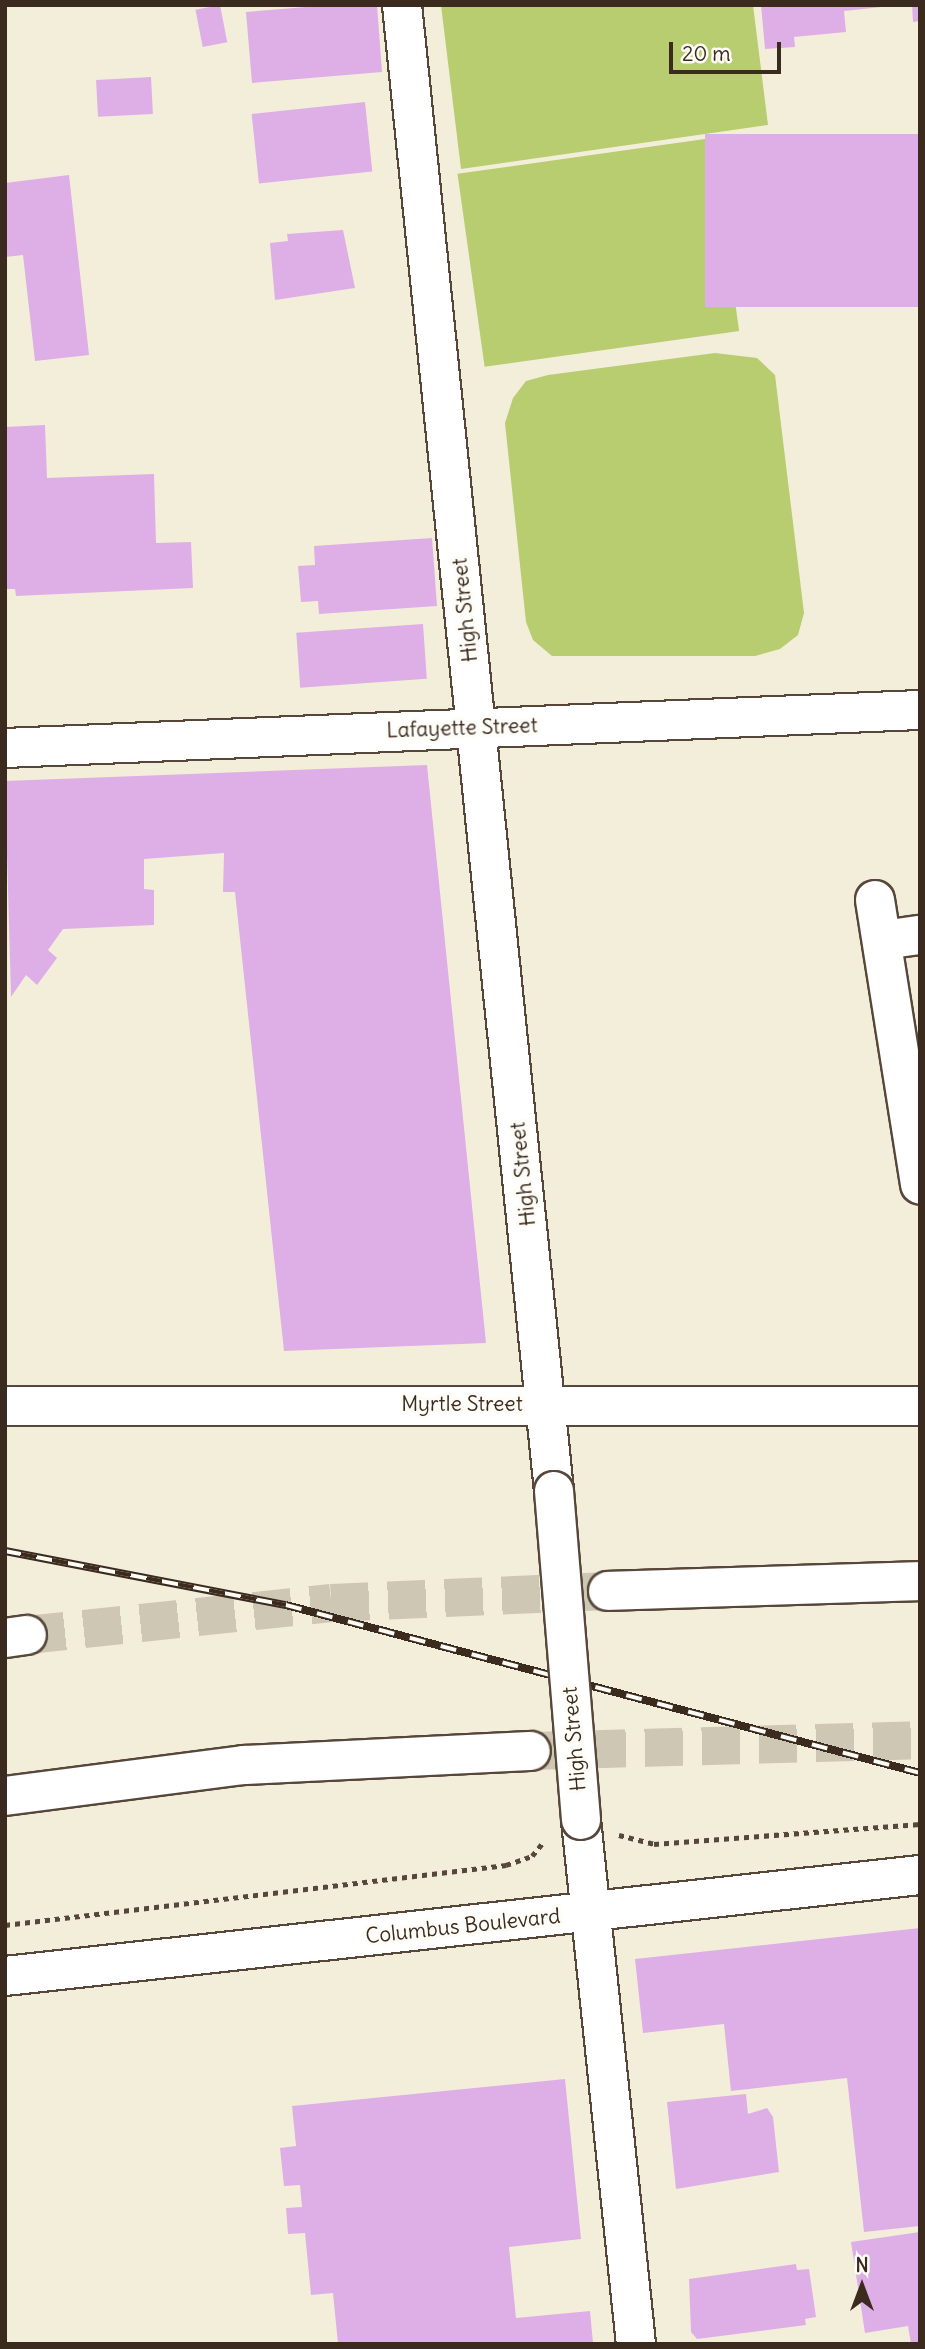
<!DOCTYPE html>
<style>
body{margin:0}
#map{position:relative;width:925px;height:2349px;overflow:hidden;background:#f3eeda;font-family:Delius,sans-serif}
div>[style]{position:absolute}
.green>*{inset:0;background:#b8cc70;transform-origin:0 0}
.building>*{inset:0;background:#deafe6;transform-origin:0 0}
.highway-tunnel>*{height:38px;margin-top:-19px;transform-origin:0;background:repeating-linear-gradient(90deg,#cec7b4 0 38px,transparent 0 57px)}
.path>*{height:4.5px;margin-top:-2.25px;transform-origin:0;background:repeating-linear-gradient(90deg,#57473a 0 5px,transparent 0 10px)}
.roads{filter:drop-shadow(2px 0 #57473a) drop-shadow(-2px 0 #57473a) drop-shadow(0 2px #57473a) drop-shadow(0 -2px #57473a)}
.minor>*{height:38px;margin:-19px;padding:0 19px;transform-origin:19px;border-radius:19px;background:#fff}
.highway>*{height:38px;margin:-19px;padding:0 19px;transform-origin:19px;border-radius:19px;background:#fff}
.rail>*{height:8px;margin-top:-4px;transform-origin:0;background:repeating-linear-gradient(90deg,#fdfcf7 0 16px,#3b2a1e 0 32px);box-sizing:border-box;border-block:2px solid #3b2a1e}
.bridges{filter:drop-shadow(2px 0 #57473a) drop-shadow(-2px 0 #57473a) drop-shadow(0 2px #57473a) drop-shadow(0 -2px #57473a)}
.minor-bridge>*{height:38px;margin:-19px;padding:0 19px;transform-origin:19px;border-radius:19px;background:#fff}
span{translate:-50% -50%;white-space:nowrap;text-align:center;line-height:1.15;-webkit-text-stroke:7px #fdfcf7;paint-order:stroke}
.street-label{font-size:21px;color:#3b2a1e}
.frame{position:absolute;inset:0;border:7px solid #3b2a1e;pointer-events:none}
.north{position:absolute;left:827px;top:2251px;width:70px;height:70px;-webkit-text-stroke:5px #fdfcf7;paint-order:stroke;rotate:0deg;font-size:19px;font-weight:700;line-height:28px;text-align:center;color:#3b2a1e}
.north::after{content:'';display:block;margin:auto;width:24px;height:32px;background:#3b2a1e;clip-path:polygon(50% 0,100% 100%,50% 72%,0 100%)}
.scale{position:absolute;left:669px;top:42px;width:112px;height:32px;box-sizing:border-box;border:4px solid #3b2a1e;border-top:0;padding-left:9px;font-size:21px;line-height:24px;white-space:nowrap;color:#3b2a1e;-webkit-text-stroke:5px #fdfcf7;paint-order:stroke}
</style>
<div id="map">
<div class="green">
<div style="clip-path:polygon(441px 5px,753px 5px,768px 125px,461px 169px)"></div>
<div style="left:712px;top:138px;width:195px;height:257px;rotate:82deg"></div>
<div style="clip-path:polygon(715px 353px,757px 358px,775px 375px,804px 613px,798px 635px,780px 649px,755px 656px,552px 656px,533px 640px,526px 622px,505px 423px,513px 398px,526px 381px,548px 375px)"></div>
</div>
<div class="building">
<div style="left:220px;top:5px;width:38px;height:25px;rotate:79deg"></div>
<div style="clip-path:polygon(330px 5px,377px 5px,382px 72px,252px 83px,246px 12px)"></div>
<div style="clip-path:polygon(761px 5px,881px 5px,882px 7px,844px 11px,846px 32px,794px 37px,795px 47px,765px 49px)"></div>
<div style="clip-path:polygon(912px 5px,920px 5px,920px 21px,913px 22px)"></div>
<div style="left:151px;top:77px;width:37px;height:55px;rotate:87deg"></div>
<div style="left:365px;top:102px;width:70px;height:114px;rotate:84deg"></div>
<div style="left:920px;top:134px;width:173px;height:215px;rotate:90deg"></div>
<div style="clip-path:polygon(69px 175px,89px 355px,35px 361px,23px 255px,5px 257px,5px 183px)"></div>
<div style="clip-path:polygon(343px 230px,355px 288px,275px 300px,270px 243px,288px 241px,287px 234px)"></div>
<div style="clip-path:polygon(45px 425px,47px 478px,154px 474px,156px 543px,191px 542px,193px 588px,16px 596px,15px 589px,5px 589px,5px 427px)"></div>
<div style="clip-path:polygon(432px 538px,437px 606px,319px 614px,318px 601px,301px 602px,298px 566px,315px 565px,314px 546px)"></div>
<div style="left:423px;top:624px;width:55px;height:127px;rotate:86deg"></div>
<div style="clip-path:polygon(427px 765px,486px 1343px,284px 1351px,235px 892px,223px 892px,224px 853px,144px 859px,144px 889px,154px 890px,154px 925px,63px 929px,48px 950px,57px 958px,37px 985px,26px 975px,11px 997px,5px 781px)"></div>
<div style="clip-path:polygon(920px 1928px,920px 2226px,864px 2232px,847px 2078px,731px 2091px,724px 2024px,643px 2033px,635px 1959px)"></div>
<div style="clip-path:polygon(565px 2079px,581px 2239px,509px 2247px,516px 2318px,590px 2311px,593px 2343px,338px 2344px,333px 2293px,311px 2295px,305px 2233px,288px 2234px,286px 2208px,302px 2207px,300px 2185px,284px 2186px,280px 2148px,296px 2146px,292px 2106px)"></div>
<div style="clip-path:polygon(746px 2094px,748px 2114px,767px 2108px,773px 2117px,779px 2172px,676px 2189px,667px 2102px)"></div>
<div style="clip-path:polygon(920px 2232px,920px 2344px,911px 2344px,908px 2326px,865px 2333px,851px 2242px)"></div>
<div style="clip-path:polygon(796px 2264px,797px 2270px,809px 2269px,816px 2317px,805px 2319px,806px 2325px,697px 2339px,691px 2332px,689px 2279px)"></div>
</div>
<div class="highway-tunnel">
<div style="left:27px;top:1635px;width:306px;rotate:-6deg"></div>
<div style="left:331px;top:1603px;width:277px;rotate:-2.5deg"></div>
<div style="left:531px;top:1751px;width:389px;rotate:-1.6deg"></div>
</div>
<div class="path">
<div style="left:619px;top:1835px;width:36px;rotate:14deg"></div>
<div style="left:654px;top:1844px;width:267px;rotate:-4.3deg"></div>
<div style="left:5px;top:1925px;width:505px;rotate:-6.83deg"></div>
<div style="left:506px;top:1865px;width:28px;rotate:-19deg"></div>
<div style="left:532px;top:1856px;width:19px;rotate:-51deg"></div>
</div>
<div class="roads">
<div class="minor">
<div style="left:402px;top:5px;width:1494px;rotate:84.16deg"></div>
<div style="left:5px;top:748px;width:916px;rotate:-2.38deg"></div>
<div style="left:875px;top:900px;width:288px;rotate:81deg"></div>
<div style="left:883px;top:940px;width:37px;rotate:-8deg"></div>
<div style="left:5px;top:1406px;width:915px"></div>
<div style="left:581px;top:1820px;width:527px;rotate:84.01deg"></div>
<div style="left:5px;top:1976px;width:921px;rotate:-6.3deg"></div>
</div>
<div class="highway">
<div style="left:608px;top:1591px;width:312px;rotate:-1.8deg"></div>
<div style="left:5px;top:1638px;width:22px;rotate:-8deg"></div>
<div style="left:5px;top:1796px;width:241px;rotate:-7.4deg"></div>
<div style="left:244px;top:1765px;width:287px;rotate:-2.8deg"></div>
</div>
</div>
<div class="rail">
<div style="left:5px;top:1551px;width:286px;rotate:10.9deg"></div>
<div style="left:286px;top:1605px;width:656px;rotate:14.84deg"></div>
</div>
<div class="bridges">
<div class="minor-bridge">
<div style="left:554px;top:1491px;width:330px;rotate:85.3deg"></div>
</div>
</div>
<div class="street-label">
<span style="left:465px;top:610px;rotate:-96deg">High Street</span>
<span style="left:462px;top:728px;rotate:-2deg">Lafayette Street</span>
<span style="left:523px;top:1174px;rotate:-96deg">High Street</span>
<span style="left:462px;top:1404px">Myrtle Street</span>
<span style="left:574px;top:1739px;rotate:-95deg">High Street</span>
<span style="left:463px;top:1926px;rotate:-6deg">Columbus Boulevard</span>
</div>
<div class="frame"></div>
<div class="north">N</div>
<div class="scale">20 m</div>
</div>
